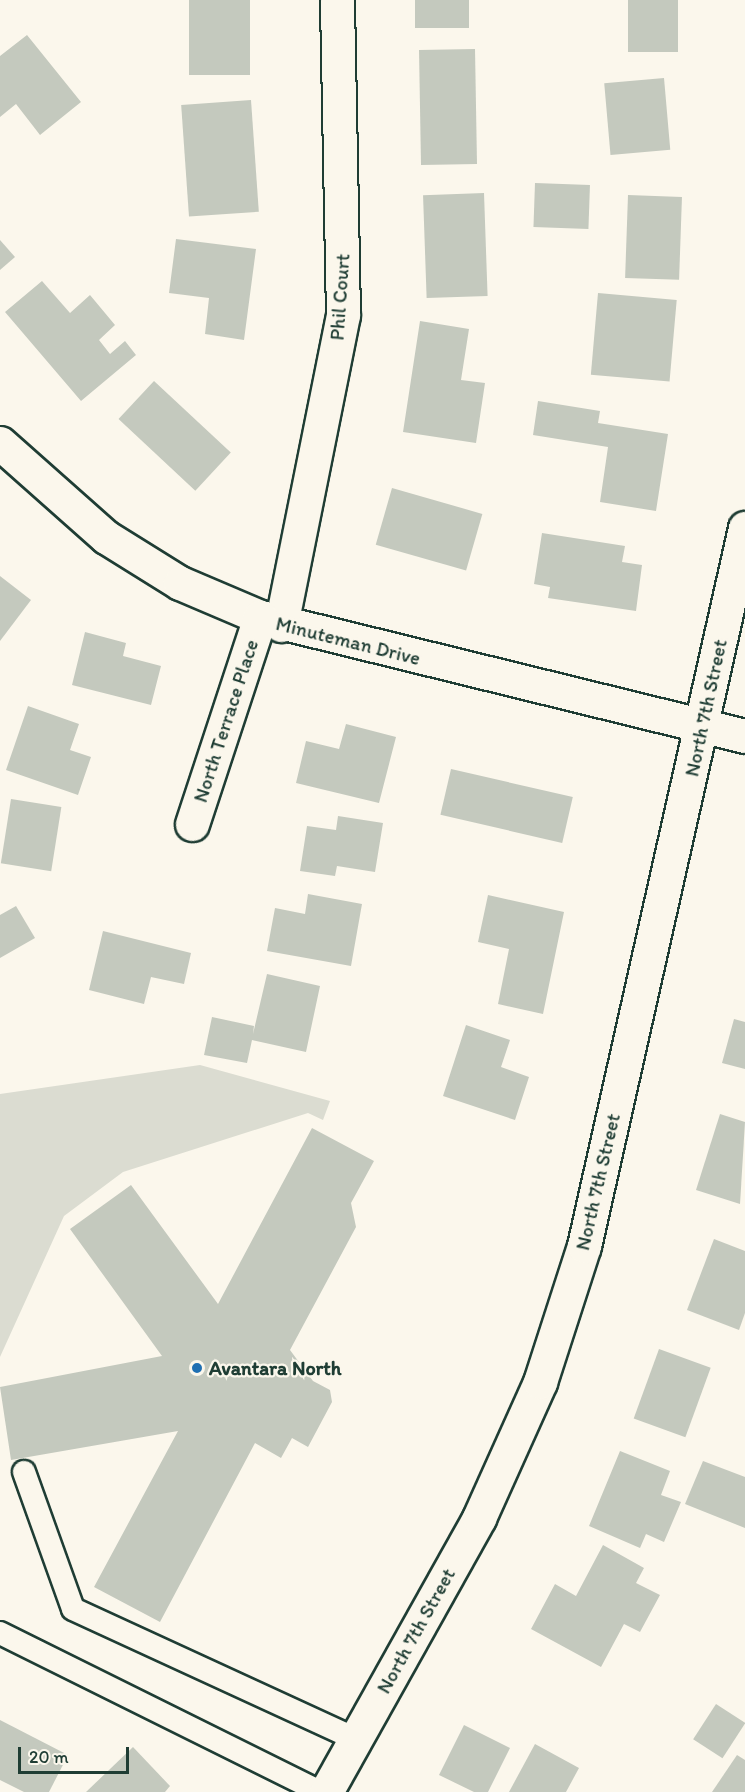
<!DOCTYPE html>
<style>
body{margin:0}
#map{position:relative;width:745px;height:1792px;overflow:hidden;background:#fbf7ec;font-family:Itim,sans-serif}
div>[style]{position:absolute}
.green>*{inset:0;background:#dbdcd1}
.building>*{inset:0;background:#c4c9be;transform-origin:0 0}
.roads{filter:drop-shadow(2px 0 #1f3d34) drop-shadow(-2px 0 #1f3d34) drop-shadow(0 2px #1f3d34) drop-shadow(0 -2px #1f3d34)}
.lane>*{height:22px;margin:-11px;padding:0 11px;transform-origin:11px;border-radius:11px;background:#fbf7ec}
.street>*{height:33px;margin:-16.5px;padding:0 16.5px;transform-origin:16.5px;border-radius:16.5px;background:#fbf7ec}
.dots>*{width:16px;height:16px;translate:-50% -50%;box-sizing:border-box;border:3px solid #fbf7ec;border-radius:50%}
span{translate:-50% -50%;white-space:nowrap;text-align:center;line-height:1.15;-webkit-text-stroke:4.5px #fbf7ec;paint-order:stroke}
.street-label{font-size:20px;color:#1f3d34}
.poi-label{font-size:20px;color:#1f3d34;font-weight:700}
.left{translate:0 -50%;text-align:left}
.scale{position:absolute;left:18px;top:1747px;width:111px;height:27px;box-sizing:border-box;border:3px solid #1f3d34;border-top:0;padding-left:8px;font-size:18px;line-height:21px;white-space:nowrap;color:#1f3d34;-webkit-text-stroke:4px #fbf7ec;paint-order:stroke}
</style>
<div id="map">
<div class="green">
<div style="clip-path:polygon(200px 1065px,330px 1101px,323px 1120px,308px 1113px,123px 1172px,64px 1216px,0 1357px,0 1094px)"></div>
</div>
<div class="building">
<div style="left:189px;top:0;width:61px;height:75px"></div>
<div style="left:415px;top:0;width:54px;height:28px"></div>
<div style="left:628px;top:0;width:50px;height:52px"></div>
<div style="clip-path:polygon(27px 35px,81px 102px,40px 135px,16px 104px,0 117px,0 56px)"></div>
<div style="left:475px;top:49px;width:115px;height:56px;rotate:89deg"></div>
<div style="left:664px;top:78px;width:72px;height:60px;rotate:85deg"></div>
<div style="left:251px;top:100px;width:112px;height:70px;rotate:86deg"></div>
<div style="left:535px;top:183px;width:55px;height:44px;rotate:2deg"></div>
<div style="left:484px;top:193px;width:103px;height:61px;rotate:88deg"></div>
<div style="left:628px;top:195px;width:54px;height:83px;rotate:2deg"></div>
<div style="clip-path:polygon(176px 239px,256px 249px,244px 340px,205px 334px,209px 298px,169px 293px)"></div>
<div style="clip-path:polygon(0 240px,15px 257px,0 270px)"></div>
<div style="clip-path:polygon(42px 281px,70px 313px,90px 295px,115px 325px,99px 340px,110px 354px,125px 341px,136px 355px,81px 401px,5px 312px)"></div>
<div style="left:598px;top:293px;width:79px;height:82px;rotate:5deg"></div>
<div style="clip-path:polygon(420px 321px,469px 329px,461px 380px,485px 383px,476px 443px,403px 432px)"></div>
<div style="left:154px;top:381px;width:105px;height:52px;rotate:43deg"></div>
<div style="clip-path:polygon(538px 401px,600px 411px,598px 423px,668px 434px,656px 511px,600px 502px,608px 447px,533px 435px)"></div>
<div style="left:392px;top:488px;width:94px;height:59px;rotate:16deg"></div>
<div style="clip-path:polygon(542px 533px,625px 546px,622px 562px,642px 565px,636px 611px,548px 598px,550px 587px,534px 584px)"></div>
<div style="clip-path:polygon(0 576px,31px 600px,0 641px)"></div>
<div style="clip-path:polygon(85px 632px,126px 643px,123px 656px,161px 666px,151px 705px,72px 685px)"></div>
<div style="clip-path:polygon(28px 706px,79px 724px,70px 750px,91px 757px,78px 795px,6px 770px)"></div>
<div style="clip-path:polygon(346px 724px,396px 737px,379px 803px,296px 783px,306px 741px,339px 749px)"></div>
<div style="left:451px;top:769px;width:125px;height:47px;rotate:13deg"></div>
<div style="left:11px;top:799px;width:51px;height:65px;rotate:9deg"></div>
<div style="clip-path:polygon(338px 816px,383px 823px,375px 872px,337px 866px,335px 876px,300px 871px,307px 826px,336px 830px)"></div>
<div style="clip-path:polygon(308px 894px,362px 904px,351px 966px,267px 951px,275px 908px,305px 914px)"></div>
<div style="clip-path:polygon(488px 895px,564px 912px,543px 1014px,498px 1004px,509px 949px,478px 942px)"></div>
<div style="clip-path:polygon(16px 906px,35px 938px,0 958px,0 915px)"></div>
<div style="clip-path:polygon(103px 931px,191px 953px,184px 984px,151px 977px,144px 1004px,89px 990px)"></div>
<div style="clip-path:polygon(267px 974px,320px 986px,306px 1052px,252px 1040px,247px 1063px,204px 1055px,212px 1017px,254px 1026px,253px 1034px)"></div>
<div style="clip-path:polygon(734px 1019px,745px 1022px,745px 1069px,722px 1063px)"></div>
<div style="clip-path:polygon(466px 1025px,510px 1040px,501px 1067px,529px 1077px,515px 1120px,443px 1096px)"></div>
<div style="clip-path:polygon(720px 1114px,745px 1122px,740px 1204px,696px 1190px)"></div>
<div style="clip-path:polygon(312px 1128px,374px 1161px,351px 1203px,356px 1227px,290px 1350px,313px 1381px,330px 1390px,332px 1402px,308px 1447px,292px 1438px,281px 1458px,255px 1443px,160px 1622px,94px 1587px,178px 1431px,11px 1460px,0 1387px,162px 1356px,70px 1229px,131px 1185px,218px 1304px)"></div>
<div style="clip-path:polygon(714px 1239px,745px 1251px,745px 1313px,739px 1330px,687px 1310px)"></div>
<div style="left:659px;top:1349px;width:55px;height:74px;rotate:20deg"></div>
<div style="clip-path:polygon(620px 1451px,670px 1471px,661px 1495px,681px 1502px,664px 1542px,646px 1534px,640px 1548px,589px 1526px)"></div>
<div style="clip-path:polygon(703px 1461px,745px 1477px,745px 1528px,685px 1504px)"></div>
<div style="clip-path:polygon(603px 1545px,644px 1568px,636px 1583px,660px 1595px,640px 1632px,624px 1624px,601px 1667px,531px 1629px,555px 1584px,576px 1596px)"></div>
<div style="left:716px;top:1704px;width:35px;height:42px;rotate:33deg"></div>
<div style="clip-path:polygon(0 1720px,68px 1755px,49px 1792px,24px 1792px,0 1780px)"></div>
<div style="clip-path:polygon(464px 1725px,510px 1748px,488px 1792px,474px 1792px,439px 1775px)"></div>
<div style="clip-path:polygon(535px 1744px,579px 1768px,566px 1792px,509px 1792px)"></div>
<div style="clip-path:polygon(133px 1747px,170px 1786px,165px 1792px,86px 1792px)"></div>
<div style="clip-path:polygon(737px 1755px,745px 1760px,745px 1792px,712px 1792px)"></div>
</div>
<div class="roads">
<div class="lane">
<div style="left:24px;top:1472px;width:145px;rotate:70.3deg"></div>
<div style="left:73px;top:1609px;width:311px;rotate:24.7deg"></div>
<div style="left:0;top:1633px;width:357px;rotate:26.4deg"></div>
</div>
<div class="street">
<div style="left:0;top:443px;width:142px;rotate:41.6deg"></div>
<div style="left:106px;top:537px;width:87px;rotate:31.9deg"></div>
<div style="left:180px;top:583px;width:87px;rotate:23deg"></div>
<div style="left:260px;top:617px;width:499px;rotate:13.8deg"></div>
<div style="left:281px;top:625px;width:316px;rotate:-78.7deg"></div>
<div style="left:343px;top:315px;width:315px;rotate:-91.1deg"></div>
<div style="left:192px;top:824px;width:218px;rotate:-71.8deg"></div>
<div style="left:326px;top:1792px;width:314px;rotate:-60.8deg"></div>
<div style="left:479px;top:1518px;width:149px;rotate:-65.8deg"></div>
<div style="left:540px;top:1382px;width:143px;rotate:-72.1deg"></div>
<div style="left:584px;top:1246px;width:736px;rotate:-77.36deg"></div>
</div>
</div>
<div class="dots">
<div style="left:197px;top:1368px;background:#1f6fb2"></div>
</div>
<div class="street-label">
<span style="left:340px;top:297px;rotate:-86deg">Phil Court</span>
<span style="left:348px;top:641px;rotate:14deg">Minuteman Drive</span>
<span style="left:706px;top:708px;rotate:-78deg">North 7th Street</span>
<span style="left:226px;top:721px;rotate:-72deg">North Terrace Place</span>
<span style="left:598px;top:1182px;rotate:-77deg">North 7th Street</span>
<span style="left:416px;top:1631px;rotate:-61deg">North 7th Street</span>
</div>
<div class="poi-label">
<span class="left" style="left:209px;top:1368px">Avantara North</span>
</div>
<div class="scale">20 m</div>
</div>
